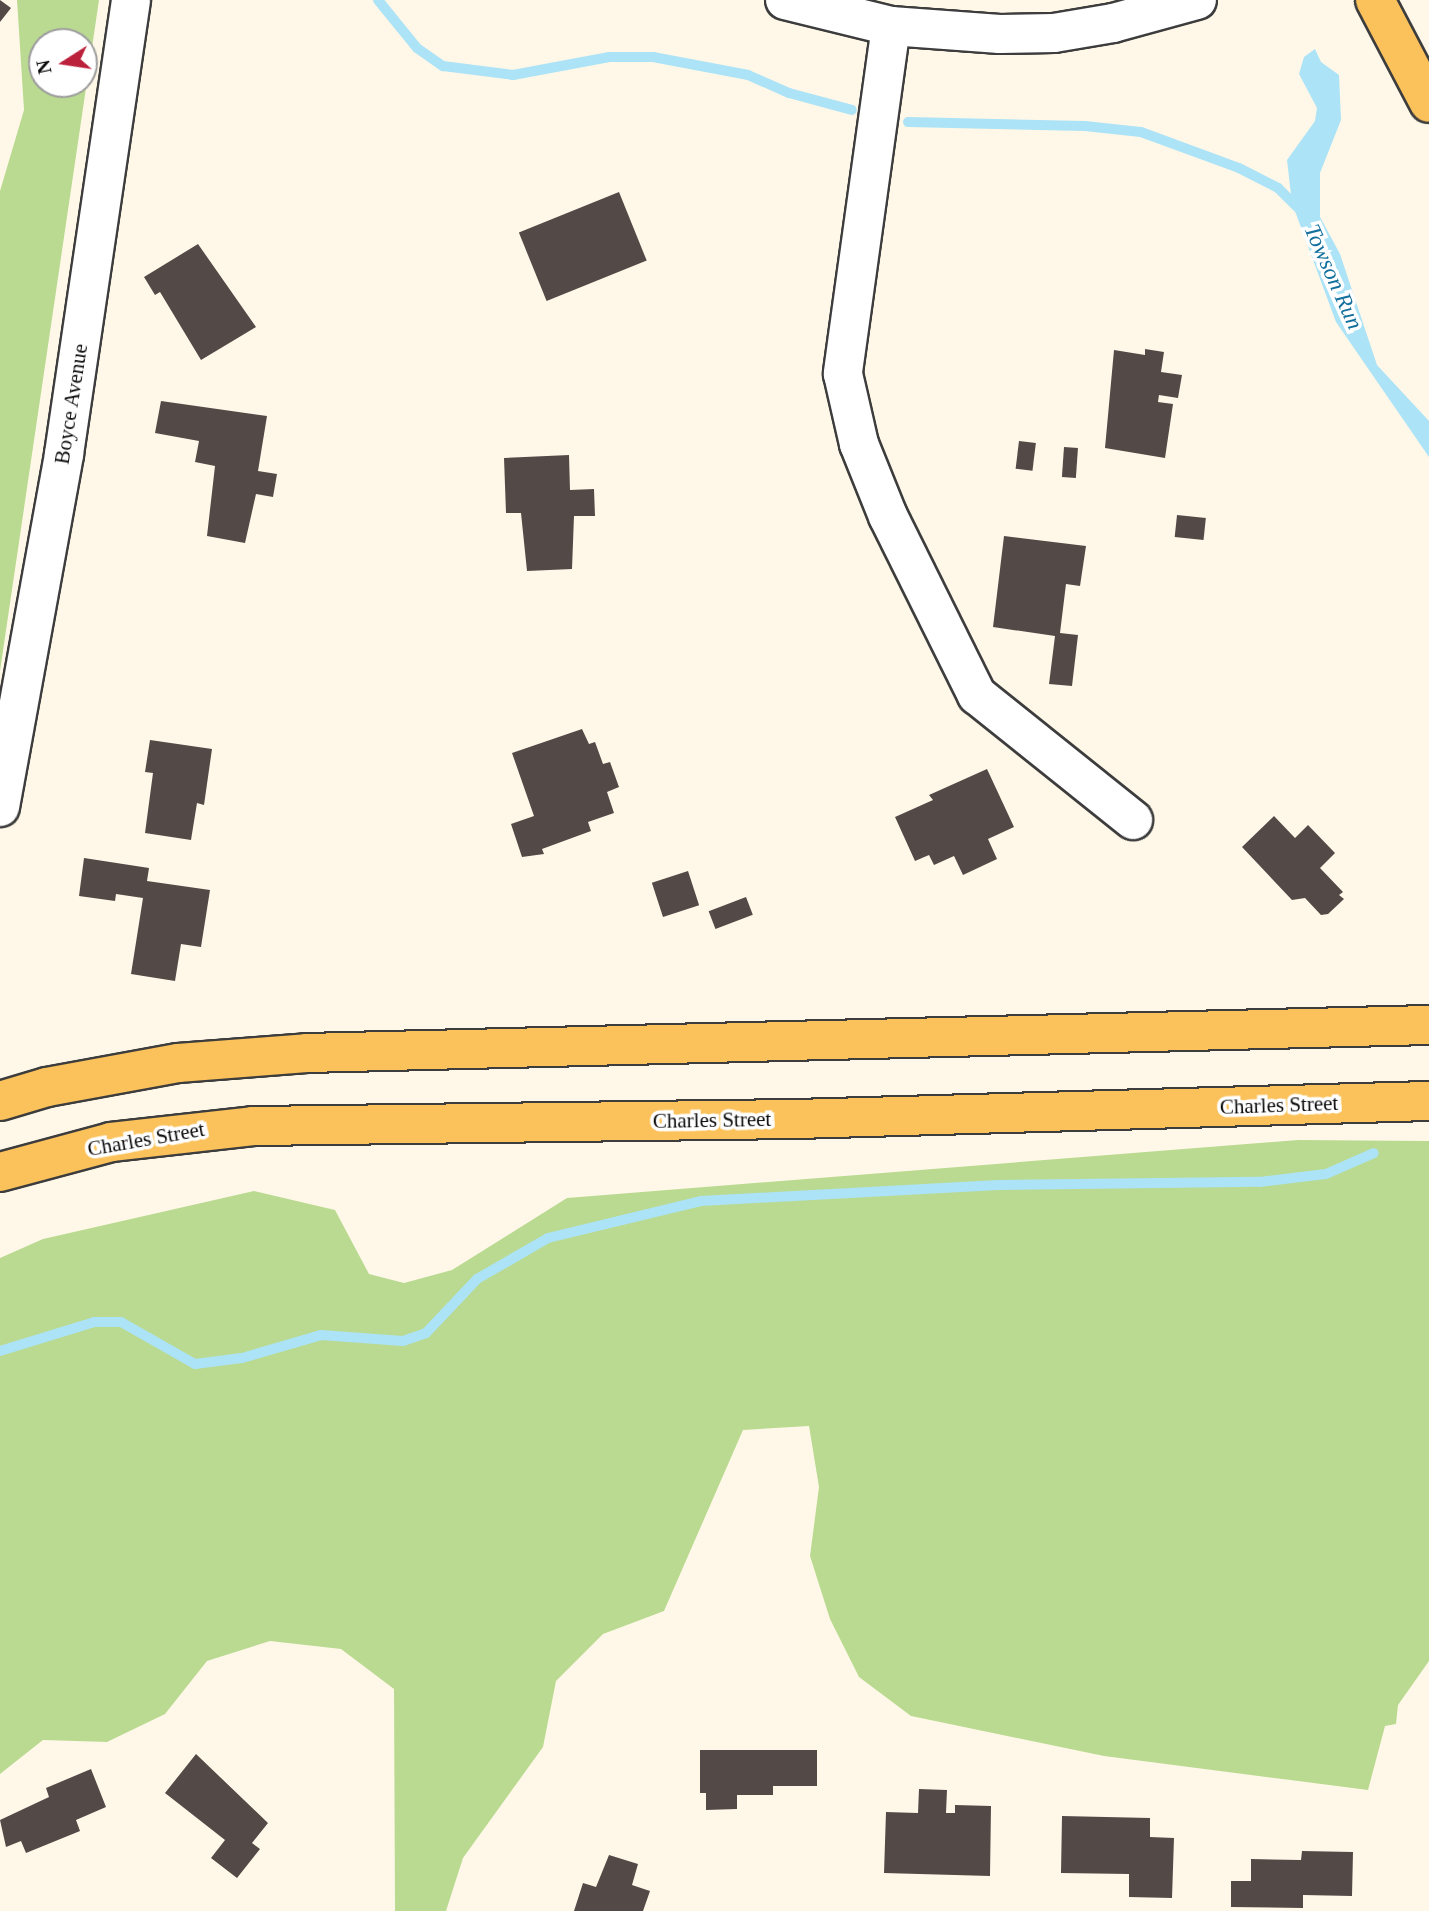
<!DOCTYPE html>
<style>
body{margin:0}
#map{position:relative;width:1429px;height:1911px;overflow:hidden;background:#fff8e8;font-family:"Times New Roman",serif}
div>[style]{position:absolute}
.forest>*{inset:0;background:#bada91}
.water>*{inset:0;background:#ace3f7}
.stream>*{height:10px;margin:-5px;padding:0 5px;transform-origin:5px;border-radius:5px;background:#ace3f7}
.building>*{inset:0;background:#534a47;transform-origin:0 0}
.roads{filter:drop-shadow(2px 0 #3d3d3d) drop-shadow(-2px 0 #3d3d3d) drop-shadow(0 2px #3d3d3d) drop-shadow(0 -2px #3d3d3d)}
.minor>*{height:38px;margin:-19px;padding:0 19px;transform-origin:19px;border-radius:19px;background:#fff}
.major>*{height:38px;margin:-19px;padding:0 19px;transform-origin:19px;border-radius:19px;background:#fbc25c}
span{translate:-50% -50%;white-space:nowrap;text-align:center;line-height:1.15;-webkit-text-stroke:7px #fff;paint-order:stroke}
.street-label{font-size:21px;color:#0a0a0a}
.water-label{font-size:23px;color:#13709d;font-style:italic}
.north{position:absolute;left:28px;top:28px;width:70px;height:70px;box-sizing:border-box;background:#fff;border:2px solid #9d9d9d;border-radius:50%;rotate:258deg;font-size:19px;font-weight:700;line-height:28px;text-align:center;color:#0a0a0a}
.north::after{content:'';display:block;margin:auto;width:24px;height:32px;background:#bb213a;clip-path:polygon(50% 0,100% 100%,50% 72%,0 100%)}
</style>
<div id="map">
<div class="forest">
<div style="clip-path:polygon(evenodd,17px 0,99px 0,0 671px,0 191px,24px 110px,17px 0,84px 42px,84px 84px,42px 84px,42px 42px,84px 42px)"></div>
<div style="clip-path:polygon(1298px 1140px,1429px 1141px,1429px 1661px,1398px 1705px,1396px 1724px,1385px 1726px,1368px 1790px,1104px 1756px,911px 1716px,859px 1677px,830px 1619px,810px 1556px,819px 1487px,809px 1426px,743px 1430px,664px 1611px,603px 1634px,556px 1681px,543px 1747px,463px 1858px,446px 1911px,395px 1911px,394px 1689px,341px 1649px,270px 1641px,207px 1661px,165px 1714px,107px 1742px,43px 1740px,0 1774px,0 1258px,43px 1239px,254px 1191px,335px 1210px,369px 1274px,404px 1283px,452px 1270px,567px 1198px)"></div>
</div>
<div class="water">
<div style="clip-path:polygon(1315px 49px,1321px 62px,1339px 75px,1341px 120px,1320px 173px,1320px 217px,1340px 254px,1377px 365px,1429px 421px,1429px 457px,1336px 322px,1292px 203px,1287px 160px,1315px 121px,1317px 108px,1299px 74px,1304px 57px)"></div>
</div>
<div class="stream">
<div style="left:378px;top:0;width:62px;rotate:50.9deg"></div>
<div style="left:417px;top:48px;width:32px;rotate:35deg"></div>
<div style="left:443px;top:66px;width:71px;rotate:7.3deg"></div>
<div style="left:513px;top:75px;width:98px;rotate:-10.6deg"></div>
<div style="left:609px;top:57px;width:44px"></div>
<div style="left:653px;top:57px;width:97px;rotate:10.7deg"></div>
<div style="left:748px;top:75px;width:45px;rotate:23.7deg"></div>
<div style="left:789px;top:93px;width:65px;rotate:15.1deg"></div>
<div style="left:908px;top:122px;width:177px;rotate:1.3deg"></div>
<div style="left:1085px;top:126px;width:56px;rotate:6.1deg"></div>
<div style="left:1141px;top:132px;width:104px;rotate:20.2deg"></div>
<div style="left:1239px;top:168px;width:44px;rotate:27.1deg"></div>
<div style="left:1278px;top:188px;width:33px;rotate:45deg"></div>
<div style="left:0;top:1351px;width:98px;rotate:-17.1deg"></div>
<div style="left:94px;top:1322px;width:27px"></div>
<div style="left:121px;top:1322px;width:85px;rotate:29.6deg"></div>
<div style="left:195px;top:1364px;width:47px;rotate:-7.3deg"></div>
<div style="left:242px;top:1358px;width:82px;rotate:-16.2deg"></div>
<div style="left:321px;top:1335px;width:82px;rotate:4.2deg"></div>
<div style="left:403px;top:1341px;width:24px;rotate:-19deg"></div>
<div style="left:426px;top:1333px;width:74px;rotate:-46.6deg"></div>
<div style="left:477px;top:1279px;width:82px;rotate:-30deg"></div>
<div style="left:548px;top:1238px;width:157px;rotate:-13.6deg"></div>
<div style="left:701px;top:1201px;width:298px;rotate:-3.1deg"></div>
<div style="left:999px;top:1185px;width:260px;rotate:-0.7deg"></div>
<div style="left:1259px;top:1182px;width:67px;rotate:-6.8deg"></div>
<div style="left:1326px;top:1174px;width:52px;rotate:-23.6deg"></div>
</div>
<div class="building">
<div style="clip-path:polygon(0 0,11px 8px,0 22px)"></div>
<div style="left:619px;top:192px;width:74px;height:108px;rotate:68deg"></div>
<div style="clip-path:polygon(198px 244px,256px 327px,201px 360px,160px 292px,155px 295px,144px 277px)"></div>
<div style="clip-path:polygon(1145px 349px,1164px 352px,1161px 372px,1182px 375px,1178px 398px,1159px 395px,1158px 402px,1173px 404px,1165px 458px,1105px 448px,1114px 350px,1145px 355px)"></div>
<div style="clip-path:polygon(161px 401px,267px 416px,258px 471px,277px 474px,273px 497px,256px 494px,245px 543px,207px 536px,215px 466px,195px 462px,199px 441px,155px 433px)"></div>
<div style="left:1019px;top:441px;width:17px;height:28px;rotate:7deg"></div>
<div style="left:1064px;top:447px;width:14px;height:30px;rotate:4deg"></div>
<div style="clip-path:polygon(569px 455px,570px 490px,594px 489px,595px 516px,574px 516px,572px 569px,527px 571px,521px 513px,506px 513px,504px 458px)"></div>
<div style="left:1177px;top:515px;width:29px;height:22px;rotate:6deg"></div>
<div style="clip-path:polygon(1004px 536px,1086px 546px,1080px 586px,1066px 584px,1060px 633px,1078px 635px,1072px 686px,1049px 684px,1055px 636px,993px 627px)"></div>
<div style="clip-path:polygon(582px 729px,589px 744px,595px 742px,603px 764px,610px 762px,619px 787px,607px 792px,614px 813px,588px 822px,591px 831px,542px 849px,544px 854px,522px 857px,511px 824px,534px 816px,512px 753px)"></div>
<div style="clip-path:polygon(150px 740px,212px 749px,204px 805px,197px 803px,191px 840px,145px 833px,153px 773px,145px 772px)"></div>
<div style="clip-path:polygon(987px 769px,1014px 827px,988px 839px,997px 859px,963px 875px,954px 856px,934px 865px,929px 855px,915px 861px,895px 817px,933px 800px,929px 795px)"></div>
<div style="clip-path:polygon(1274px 816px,1295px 838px,1308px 825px,1335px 853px,1320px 868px,1343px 892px,1339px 895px,1344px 899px,1328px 914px,1321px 915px,1305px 898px,1292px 900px,1242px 847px)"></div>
<div style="clip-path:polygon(84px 858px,149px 868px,147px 881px,210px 890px,201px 947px,181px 944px,175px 981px,131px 974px,143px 898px,116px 894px,115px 901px,79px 896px)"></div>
<div style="left:688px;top:871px;width:36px;height:38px;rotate:72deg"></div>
<div style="left:746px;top:897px;width:19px;height:40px;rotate:69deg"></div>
<div style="clip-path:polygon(700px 1750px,817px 1750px,817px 1786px,773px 1786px,773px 1795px,737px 1795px,737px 1809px,706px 1810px,706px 1793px,700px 1793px)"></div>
<div style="clip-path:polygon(196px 1754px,268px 1823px,252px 1843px,260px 1849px,237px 1878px,211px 1858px,225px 1840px,165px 1793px)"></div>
<div style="clip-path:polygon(91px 1769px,106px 1807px,76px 1820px,80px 1831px,26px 1853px,21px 1841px,6px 1847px,0 1820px,49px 1797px,46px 1788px)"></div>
<div style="clip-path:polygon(919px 1789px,947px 1790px,946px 1813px,955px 1813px,955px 1805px,991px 1806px,990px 1876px,884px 1873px,886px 1812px,918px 1813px)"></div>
<div style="clip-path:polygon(1062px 1816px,1150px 1818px,1150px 1837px,1174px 1838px,1172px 1898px,1129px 1897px,1129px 1874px,1061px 1873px)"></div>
<div style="clip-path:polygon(1302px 1851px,1353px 1852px,1352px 1896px,1303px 1895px,1303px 1908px,1231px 1907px,1231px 1881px,1251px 1881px,1251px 1859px,1301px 1860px)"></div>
<div style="clip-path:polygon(609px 1855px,638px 1864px,632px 1885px,650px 1891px,643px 1911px,574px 1911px,583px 1883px,596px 1887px)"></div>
</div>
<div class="roads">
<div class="minor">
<div style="left:785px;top:0;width:109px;rotate:13.8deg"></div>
<div style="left:891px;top:26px;width:109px;rotate:4.2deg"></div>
<div style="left:1000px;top:34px;width:54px;rotate:-1.1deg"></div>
<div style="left:1054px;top:33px;width:60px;rotate:-9.6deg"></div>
<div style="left:1113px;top:23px;width:87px;rotate:-15.3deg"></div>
<div style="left:891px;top:26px;width:351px;rotate:97.9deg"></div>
<div style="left:843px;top:374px;width:72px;rotate:77.1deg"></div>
<div style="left:859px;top:444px;width:78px;rotate:68.1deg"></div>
<div style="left:888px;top:516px;width:200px;rotate:63.6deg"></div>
<div style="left:977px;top:695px;width:200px;rotate:38.7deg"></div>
<div style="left:0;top:807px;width:359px;rotate:-79.7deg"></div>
<div style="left:64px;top:454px;width:459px;rotate:-81.6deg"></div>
</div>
<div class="major">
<div style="left:1375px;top:0;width:116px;rotate:62.3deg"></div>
<div style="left:0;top:1101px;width:49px;rotate:-16.6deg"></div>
<div style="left:47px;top:1087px;width:133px;rotate:-10.4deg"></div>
<div style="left:178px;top:1063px;width:129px;rotate:-4.4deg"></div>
<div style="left:307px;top:1053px;width:1122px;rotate:-1.43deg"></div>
<div style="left:0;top:1172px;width:115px;rotate:-15.1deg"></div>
<div style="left:111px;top:1142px;width:143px;rotate:-6.4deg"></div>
<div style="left:253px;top:1126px;width:543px;rotate:-0.74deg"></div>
<div style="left:796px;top:1119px;width:633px;rotate:-1.63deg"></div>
</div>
</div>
<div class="street-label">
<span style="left:71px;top:404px;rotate:-81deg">Boyce Avenue</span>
<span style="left:1279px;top:1105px;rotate:-2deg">Charles Street</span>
<span style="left:712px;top:1120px;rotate:-1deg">Charles Street</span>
<span style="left:146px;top:1139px;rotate:-10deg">Charles Street</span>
</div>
<div class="water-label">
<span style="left:1333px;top:277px;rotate:66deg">Towson Run</span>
</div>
<div class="north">N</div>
</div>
